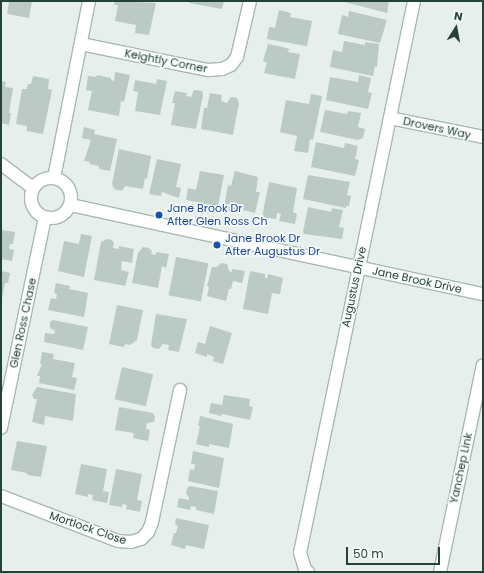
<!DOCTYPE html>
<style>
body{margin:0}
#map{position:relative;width:484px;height:573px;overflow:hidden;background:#e6efeb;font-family:Poppins,sans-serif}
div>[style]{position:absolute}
.building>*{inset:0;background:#bbcac4;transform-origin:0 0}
.roads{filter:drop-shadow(1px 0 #a8b8b2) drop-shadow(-1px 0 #a8b8b2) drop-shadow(0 1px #a8b8b2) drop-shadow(0 -1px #a8b8b2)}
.minor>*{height:12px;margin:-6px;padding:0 6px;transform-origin:6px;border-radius:6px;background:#fff}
.minor>.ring{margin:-6px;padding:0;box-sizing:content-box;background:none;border:12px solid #fff;border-radius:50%}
.dots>*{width:11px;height:11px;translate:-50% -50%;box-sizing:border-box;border:2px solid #f7fbf9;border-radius:50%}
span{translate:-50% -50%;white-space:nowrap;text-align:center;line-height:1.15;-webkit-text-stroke:3px #f7fbf9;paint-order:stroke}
.street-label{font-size:11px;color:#24423a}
.transit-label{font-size:11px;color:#164399}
.left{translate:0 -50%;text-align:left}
.frame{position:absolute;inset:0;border:2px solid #24423a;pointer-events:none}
.north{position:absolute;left:436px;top:8px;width:40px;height:40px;-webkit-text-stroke:3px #f7fbf9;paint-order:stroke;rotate:11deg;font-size:11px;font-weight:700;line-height:16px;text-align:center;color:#24423a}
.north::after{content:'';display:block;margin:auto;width:14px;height:18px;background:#24423a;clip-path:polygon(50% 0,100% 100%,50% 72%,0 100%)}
.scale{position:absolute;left:346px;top:547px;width:94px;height:18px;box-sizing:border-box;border:2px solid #24423a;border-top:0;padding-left:5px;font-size:12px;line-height:14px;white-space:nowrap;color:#24423a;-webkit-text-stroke:3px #f7fbf9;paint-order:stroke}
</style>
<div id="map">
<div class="building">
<div style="clip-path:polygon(9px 1px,32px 1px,29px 18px,7px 14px)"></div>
<div style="clip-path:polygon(115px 1px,156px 3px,149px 35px,135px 33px,136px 25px,115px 21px,118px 5px,114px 5px)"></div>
<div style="clip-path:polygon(190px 1px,224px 1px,222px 9px,189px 3px)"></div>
<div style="clip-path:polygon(341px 1px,389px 1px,387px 13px)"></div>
<div style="clip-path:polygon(279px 10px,291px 13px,290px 17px,312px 21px,307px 46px,267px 39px,269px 27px,275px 28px)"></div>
<div style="clip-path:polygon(349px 11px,387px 20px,380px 43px,338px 34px,342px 15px,348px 17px)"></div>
<div style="clip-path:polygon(344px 41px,365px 45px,365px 42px,379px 44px,377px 67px,375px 66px,373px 76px,330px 67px,333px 50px,342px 52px)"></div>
<div style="clip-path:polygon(268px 44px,283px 47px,289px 49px,288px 52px,300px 54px,295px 79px,264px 73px,267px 63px,263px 61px)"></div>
<div style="clip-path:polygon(115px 72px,130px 75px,124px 102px,121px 101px,119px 116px,88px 110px,92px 91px,86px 90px,88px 76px,96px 77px,97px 75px,111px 78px,111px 80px,114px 81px)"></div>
<div style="clip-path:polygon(359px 75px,371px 78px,368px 92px,372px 93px,368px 109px,326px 100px,330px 77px,358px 82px)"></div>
<div style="clip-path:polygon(33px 76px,49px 79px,48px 89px,52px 90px,43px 134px,27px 131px,27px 126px,16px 124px,22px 89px,27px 89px,28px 84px,31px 84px)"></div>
<div style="clip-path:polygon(157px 79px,167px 81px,160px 115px,135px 111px,138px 92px,133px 91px,135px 80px,156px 84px)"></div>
<div style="clip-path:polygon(1px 81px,6px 82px,5px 87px,13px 88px,9px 113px,11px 113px,9px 125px,1px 123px)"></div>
<div style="clip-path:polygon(194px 90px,202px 91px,203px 95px,196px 129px,171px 125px,175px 103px,172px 103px,175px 91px,187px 93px,186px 96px,191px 97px)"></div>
<div style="clip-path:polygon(210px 93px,222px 95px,221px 101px,227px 103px,231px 97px,237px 98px,239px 103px,233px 135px,201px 129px,204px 108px,207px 108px)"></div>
<div style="clip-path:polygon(311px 94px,322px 96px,313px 140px,310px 139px,308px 153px,294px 151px,297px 136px,280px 132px,286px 100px,309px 104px)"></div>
<div style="clip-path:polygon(325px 110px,347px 114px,348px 111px,361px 113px,358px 127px,365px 129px,363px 138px,358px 140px,320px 132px)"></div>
<div style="clip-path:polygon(84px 127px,95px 130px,94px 134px,117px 139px,110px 171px,99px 169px,99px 166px,89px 164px,90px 162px,84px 161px,91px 140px,82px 138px)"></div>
<div style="clip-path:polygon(316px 142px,344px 148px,345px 143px,358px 146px,355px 159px,359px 160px,355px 176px,311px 167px)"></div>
<div style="clip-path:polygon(119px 149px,151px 156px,147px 179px,145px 178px,143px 189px,125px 186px,122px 191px,114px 189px,112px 184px)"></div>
<div style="clip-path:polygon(157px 159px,181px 164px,176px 187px,181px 188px,179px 198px,162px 192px,161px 196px,149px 194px)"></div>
<div style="clip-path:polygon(200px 171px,224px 175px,218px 206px,213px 210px,206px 208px,203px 203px,186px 200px,188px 188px,196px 190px)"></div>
<div style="clip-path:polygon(235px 171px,258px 177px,256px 192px,260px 192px,255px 213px,243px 210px,243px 208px,241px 208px,240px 213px,229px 211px,229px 208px,224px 207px,228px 185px,231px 186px)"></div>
<div style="clip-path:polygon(308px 175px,350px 182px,347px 195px,351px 196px,349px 206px,346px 206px,346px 208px,303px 199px)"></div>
<div style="clip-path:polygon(269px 182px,297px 188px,293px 212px,297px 214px,295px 224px,279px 221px,281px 214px,277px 213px,276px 219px,262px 217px)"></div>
<div style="clip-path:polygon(308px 207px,331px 212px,332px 208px,343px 210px,339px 227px,344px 228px,342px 239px,304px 234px,303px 232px)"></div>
<div style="clip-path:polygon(1px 230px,15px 232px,13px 244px,10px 244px,9px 249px,14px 250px,12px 261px,1px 259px)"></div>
<div style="clip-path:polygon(81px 234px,92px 236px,84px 277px,58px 271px,64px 241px,79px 244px)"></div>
<div style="clip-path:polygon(107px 239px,112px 240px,114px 243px,113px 248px,119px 249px,119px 246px,134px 249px,132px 263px,122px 261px,121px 270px,129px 272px,125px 286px,94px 280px,101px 242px)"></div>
<div style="clip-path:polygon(143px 247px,149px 248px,152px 251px,151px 254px,156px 255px,156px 252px,169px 254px,166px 268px,162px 266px,158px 288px,132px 283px,138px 253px)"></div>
<div style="left:176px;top:257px;width:33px;height:39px;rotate:11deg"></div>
<div style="clip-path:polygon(221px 263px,227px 264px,229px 271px,232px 272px,232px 269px,245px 271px,242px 283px,233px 281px,231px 289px,229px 289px,226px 301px,207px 296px,209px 287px,207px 286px,212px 267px,217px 267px)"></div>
<div style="clip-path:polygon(1px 271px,10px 273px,8px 283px,5px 283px,2px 299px)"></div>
<div style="clip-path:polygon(250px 271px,265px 274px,265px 278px,267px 278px,268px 274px,283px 278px,280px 294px,272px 293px,268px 314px,243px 309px)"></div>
<div style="clip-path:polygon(56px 283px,70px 286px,69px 289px,88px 293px,84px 317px,48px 310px,51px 298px,56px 299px,57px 294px,54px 293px)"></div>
<div style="clip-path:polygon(117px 305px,143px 310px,137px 340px,130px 345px,125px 344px,124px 347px,109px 344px)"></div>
<div style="clip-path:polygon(156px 314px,187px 319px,179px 352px,168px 350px,169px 345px,163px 344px,159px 349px,153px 348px,151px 345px)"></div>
<div style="clip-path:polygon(53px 320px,88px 327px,83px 350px,44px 342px,45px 333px,54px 334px,55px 331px,50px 328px,50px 322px)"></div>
<div style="clip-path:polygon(210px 326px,232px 333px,223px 364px,213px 361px,214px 357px,207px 354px,207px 357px,195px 353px,198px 342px,205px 344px)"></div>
<div style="clip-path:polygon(42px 352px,54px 354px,53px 359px,75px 363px,72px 377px,77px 378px,74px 390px,39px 383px,40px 376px,37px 376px,42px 364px,40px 364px)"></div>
<div style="left:122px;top:367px;width:32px;height:33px;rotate:13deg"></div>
<div style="clip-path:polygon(37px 387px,76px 394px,73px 421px,45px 416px,44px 425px,32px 422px,37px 399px,34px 399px,32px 395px)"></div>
<div style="clip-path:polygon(224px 395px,250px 399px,249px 406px,253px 407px,250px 420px,222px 414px,221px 416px,209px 413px,211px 403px,222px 405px)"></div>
<div style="clip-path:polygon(119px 407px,153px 413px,155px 417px,154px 422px,147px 423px,146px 429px,150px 430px,148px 441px,133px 438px,134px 433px,115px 430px)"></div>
<div style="clip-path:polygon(200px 416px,233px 424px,229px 448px,209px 444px,209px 447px,196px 444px,200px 426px,198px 426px)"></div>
<div style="clip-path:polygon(17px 441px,47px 446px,41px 477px,27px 475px,27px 473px,11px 470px)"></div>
<div style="clip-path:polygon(193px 451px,224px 458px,219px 488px,188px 481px,190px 469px,194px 470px,195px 464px,191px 464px)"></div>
<div style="clip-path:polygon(81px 464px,107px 469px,103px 491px,109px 492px,107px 503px,92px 500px,93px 495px,88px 494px,88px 497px,75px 494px)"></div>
<div style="clip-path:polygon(116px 469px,142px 474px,137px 500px,142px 501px,140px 512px,126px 509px,127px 505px,122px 504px,122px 507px,109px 505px)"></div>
<div style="clip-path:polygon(190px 486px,218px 491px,214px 514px,196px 510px,196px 507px,191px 506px,190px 510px,177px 507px,179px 498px,189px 500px,189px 497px,186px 494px,187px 488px)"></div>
<div style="clip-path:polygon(176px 518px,209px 525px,204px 549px,186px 545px,185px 549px,171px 545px,174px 533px,176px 533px,178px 526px,175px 524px)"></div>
</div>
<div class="roads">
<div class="minor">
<div style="left:81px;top:44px;width:130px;rotate:11.6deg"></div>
<div style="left:208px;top:70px;width:14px;rotate:-4deg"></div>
<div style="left:222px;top:69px;width:10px;rotate:-24deg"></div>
<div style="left:231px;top:65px;width:10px;rotate:-53deg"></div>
<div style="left:237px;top:57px;width:57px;rotate:-76.9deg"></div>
<div style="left:390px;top:118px;width:95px;rotate:11.5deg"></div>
<div style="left:1px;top:164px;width:40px;rotate:37deg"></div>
<div class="ring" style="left:31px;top:178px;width:28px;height:28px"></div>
<div style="left:54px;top:178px;width:180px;rotate:-78.8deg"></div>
<div style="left:70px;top:205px;width:422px;rotate:12.2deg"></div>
<div style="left:1px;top:428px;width:215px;rotate:-78.2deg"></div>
<div style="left:1px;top:496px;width:125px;rotate:21deg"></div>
<div style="left:118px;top:541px;width:13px;rotate:4deg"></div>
<div style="left:131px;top:542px;width:10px;rotate:-17deg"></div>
<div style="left:141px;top:539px;width:10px;rotate:-45deg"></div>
<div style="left:148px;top:532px;width:11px;rotate:-68deg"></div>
<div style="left:152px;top:522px;width:135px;rotate:-78deg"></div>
<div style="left:308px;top:572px;width:4px;rotate:-135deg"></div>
<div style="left:305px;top:569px;width:17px;rotate:-107deg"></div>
<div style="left:300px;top:553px;width:564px;rotate:-78.33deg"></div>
<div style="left:440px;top:572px;width:211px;rotate:-78.3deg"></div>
</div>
</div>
<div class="dots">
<div style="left:159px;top:215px;background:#1a4fb4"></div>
<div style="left:217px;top:245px;background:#1a4fb4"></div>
</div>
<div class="street-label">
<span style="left:166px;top:61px;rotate:11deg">Keightly Corner</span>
<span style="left:437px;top:128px;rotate:12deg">Drovers Way</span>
<span style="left:417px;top:280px;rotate:12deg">Jane Brook Drive</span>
<span style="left:354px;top:287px;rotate:-78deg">Augustus Drive</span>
<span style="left:23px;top:323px;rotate:-78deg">Glen Ross Chase</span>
<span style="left:461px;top:468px;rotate:-78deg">Yanchep Link</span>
<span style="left:88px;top:528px;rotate:19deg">Mortlock Close</span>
</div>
<div class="transit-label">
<span class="left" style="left:167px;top:215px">Jane Brook Dr<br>After Glen Ross Ch</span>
<span class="left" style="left:225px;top:245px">Jane Brook Dr<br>After Augustus Dr</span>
</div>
<div class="frame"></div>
<div class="north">N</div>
<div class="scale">50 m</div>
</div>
